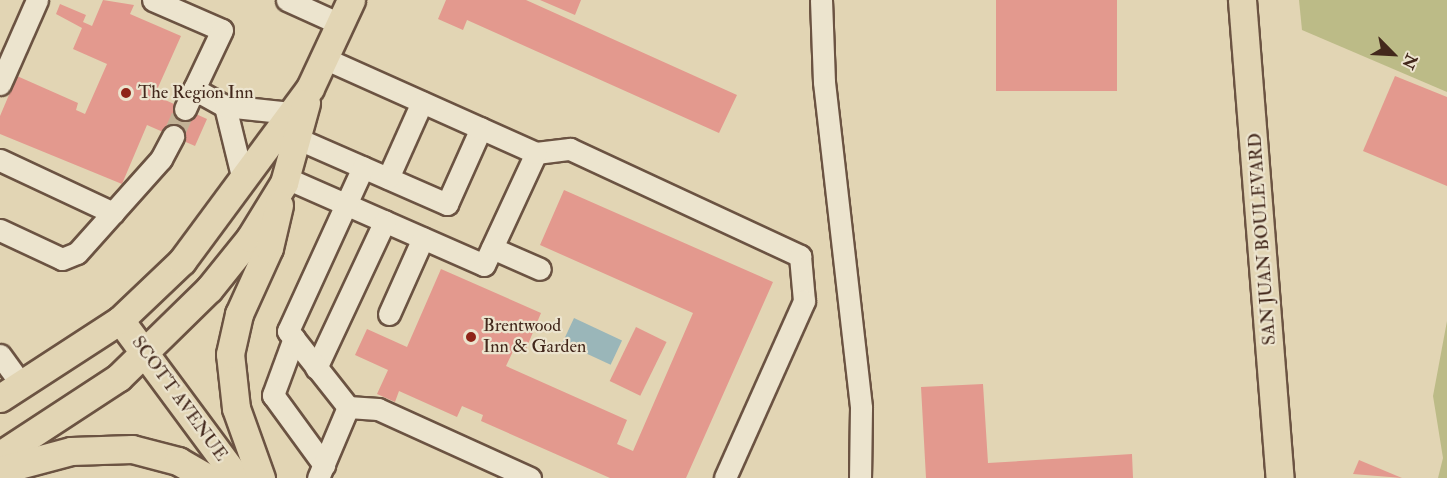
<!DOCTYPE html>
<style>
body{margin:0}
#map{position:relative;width:1447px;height:478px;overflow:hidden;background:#e2d5b4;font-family:"IM FELL Double Pica",serif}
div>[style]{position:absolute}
.green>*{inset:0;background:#bcbb87}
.water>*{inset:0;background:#9ab6b9;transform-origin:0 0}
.building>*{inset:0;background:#e3998e;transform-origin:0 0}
.minor-tunnel>*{height:21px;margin-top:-10.5px;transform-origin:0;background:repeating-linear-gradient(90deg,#c2b296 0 21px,transparent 0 31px)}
.roads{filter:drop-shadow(2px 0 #6b5342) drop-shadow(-2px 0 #6b5342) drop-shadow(0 2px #6b5342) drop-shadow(0 -2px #6b5342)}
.minor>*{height:21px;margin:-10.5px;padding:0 10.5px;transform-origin:10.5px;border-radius:10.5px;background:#ece4ce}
.major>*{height:27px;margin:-13.5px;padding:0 13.5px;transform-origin:13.5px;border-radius:13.5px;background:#e2d5b4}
.dots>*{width:16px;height:16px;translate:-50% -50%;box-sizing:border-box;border:3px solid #ece4ce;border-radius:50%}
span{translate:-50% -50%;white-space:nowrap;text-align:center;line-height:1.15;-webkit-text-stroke:4.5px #ece4ce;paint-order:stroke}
.poi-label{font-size:18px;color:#43281c}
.left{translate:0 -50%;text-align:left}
.street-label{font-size:18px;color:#43281c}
.north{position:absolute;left:1363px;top:24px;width:60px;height:60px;-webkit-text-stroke:4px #ece4ce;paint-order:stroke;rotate:114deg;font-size:16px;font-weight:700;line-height:24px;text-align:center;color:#43281c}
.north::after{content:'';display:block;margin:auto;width:21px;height:27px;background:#43281c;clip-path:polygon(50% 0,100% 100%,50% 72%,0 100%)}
</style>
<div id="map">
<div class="green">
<div style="clip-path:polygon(1299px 0,1447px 0,1447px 92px,1302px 30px)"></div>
<div style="clip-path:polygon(1447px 321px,1447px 478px,1438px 478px,1443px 458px,1433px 396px)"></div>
</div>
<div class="water">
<div style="left:574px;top:318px;width:53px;height:27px;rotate:25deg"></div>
</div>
<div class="building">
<div style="clip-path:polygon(103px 0,134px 5px,130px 14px,181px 36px,156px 92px,163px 99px,207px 119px,195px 146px,147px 125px,122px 184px,0 134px,0 116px,17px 76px,78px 103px,76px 110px,85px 114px,107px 64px,73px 49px,82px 28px,56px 14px,60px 4px,86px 15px,83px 22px,92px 26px)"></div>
<div style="clip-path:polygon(446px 0,526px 0,737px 95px,719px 133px,467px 20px,463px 30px,438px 19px)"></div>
<div style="clip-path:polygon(540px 0,581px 0,575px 15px)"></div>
<div style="left:996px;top:0;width:121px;height:91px"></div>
<div style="clip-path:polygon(1395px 76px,1447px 97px,1447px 186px,1363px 151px)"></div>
<div style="clip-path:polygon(564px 190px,773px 282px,686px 478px,610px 478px,481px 421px,483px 415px,462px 406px,457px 417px,399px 391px,395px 402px,377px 394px,388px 370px,355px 355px,367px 329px,407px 347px,441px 269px,541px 313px,526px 349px,516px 345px,506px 366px,627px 420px,617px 444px,633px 451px,693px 313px,540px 245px)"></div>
<div style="left:636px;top:327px;width:34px;height:60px;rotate:26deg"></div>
<div style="clip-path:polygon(983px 384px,988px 463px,1132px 454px,1133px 478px,926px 478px,921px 387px)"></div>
<div style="clip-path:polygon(1359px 460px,1402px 478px,1353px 474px)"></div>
</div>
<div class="minor-tunnel">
<div style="left:173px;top:136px;width:30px;rotate:-66deg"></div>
</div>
<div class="roads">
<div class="minor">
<div style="left:153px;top:0;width:75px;rotate:23.5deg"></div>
<div style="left:222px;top:30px;width:65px;rotate:115.4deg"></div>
<div style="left:194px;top:89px;width:35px;rotate:29deg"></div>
<div style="left:287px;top:0;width:58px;rotate:24.4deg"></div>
<div style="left:821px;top:0;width:82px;rotate:87.9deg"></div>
<div style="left:824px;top:82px;width:328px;rotate:83.5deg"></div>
<div style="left:861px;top:408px;width:70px;rotate:90.8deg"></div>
<div style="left:0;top:84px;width:92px;rotate:-66.2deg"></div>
<div style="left:185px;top:109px;width:22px;rotate:-66deg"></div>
<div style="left:296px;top:138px;width:165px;rotate:23.6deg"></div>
<div style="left:447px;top:204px;width:83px;rotate:-65.9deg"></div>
<div style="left:536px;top:153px;width:34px;rotate:-7deg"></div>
<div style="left:570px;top:149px;width:254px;rotate:24.9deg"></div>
<div style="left:800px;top:256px;width:45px;rotate:84.9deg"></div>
<div style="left:804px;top:301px;width:194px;rotate:114.1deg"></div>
<div style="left:0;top:160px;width:125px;rotate:25.1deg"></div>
<div style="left:286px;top:178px;width:216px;rotate:23.7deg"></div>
<div style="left:484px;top:265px;width:123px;rotate:-65.1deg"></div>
<div style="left:536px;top:153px;width:232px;rotate:-155.9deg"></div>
<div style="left:388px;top:178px;width:83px;rotate:-65.9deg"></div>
<div style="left:243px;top:180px;width:76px;rotate:-103.7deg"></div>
<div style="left:225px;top:106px;width:66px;rotate:6.1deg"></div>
<div style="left:0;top:230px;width:68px;rotate:25.1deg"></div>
<div style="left:62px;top:259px;width:16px;rotate:-22deg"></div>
<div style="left:77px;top:253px;width:126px;rotate:-48.2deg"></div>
<div style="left:161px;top:159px;width:26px;rotate:-62deg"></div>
<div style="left:492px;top:248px;width:52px;rotate:23.6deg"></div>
<div style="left:389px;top:314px;width:83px;rotate:-65.9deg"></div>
<div style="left:294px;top:338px;width:61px;rotate:110.2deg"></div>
<div style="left:273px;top:395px;width:87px;rotate:53.9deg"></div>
<div style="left:0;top:355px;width:37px;rotate:54deg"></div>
<div style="left:316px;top:368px;width:162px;rotate:-64.9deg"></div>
<div style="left:348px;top:407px;width:30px;rotate:4deg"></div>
<div style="left:378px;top:409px;width:167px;rotate:24.4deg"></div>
<div style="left:318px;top:478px;width:77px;rotate:-67.1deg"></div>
<div style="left:348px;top:407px;width:97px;rotate:-128.3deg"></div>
<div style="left:288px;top:331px;width:180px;rotate:-65.4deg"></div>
</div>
<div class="major">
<div style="left:1242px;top:0;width:480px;rotate:85.5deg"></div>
<div style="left:120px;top:320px;width:197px;rotate:53.5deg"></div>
<div style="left:0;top:398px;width:143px;rotate:-33deg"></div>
<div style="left:120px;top:320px;width:86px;rotate:-43.6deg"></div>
<div style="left:182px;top:261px;width:215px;rotate:-53.5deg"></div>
<div style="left:310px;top:88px;width:97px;rotate:-65deg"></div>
<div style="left:0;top:455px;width:142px;rotate:-33.2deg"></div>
<div style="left:119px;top:377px;width:126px;rotate:-44.4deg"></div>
<div style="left:209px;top:289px;width:65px;rotate:-51.2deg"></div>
<div style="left:250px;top:238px;width:65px;rotate:-58.3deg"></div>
<div style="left:284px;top:183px;width:83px;rotate:-74.6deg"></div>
<div style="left:0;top:470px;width:73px;rotate:-15deg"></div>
<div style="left:71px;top:451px;width:61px;rotate:-1.9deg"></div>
<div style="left:132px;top:449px;width:48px;rotate:14.6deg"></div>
<div style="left:178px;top:461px;width:34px;rotate:30deg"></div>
<div style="left:261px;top:478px;width:74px;rotate:-109.7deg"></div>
<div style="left:236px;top:408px;width:54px;rotate:-96.3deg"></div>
<div style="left:230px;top:354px;width:41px;rotate:-77.3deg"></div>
<div style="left:239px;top:314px;width:72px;rotate:-65.6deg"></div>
<div style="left:269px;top:248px;width:44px;rotate:-76.9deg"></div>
</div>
</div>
<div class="dots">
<div style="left:126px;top:93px;background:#8f2418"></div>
<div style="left:471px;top:337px;background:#8f2418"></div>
</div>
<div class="poi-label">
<span class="left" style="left:138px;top:93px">The Region Inn</span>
<span class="left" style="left:483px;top:337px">Brentwood<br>Inn &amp; Garden</span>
</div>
<div class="street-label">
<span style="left:1263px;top:239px;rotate:-94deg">SAN JUAN BOULEVARD</span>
<span style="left:179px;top:399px;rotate:54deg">SCOTT AVENUE</span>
</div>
<div class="north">N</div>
</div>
